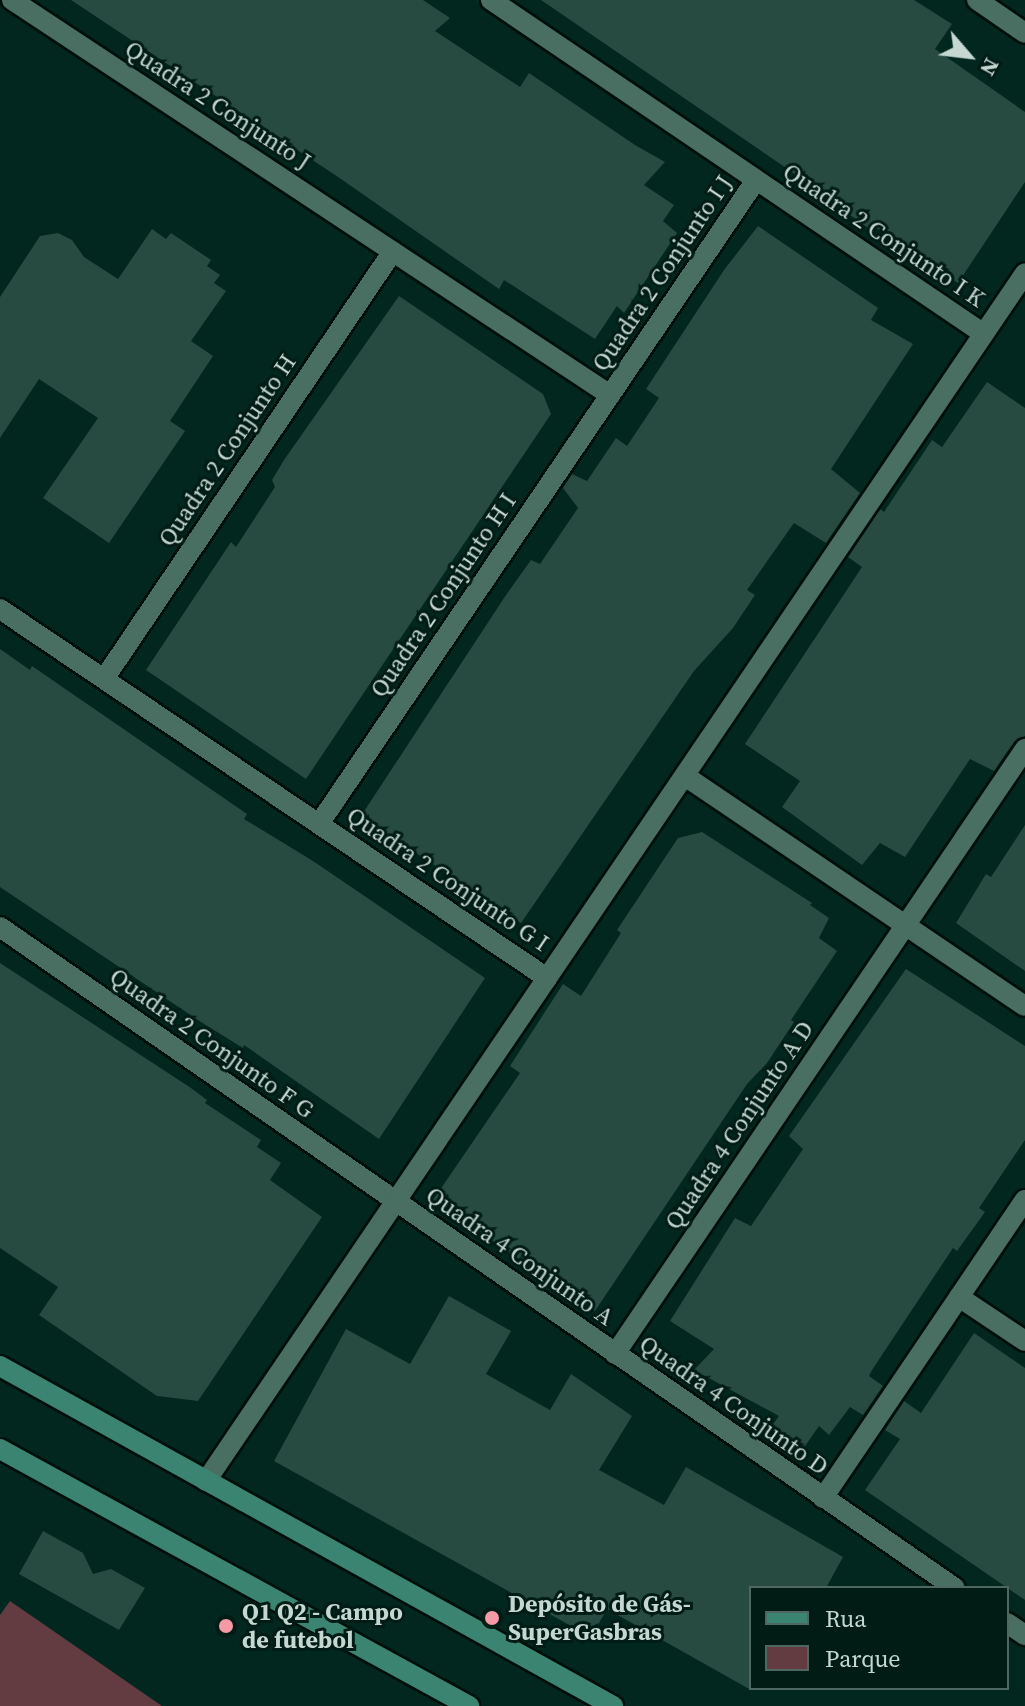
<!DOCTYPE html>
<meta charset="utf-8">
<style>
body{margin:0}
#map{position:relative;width:1025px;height:1706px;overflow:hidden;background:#01271e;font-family:"Source Serif 4",serif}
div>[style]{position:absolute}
.green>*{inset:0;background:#623c41}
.building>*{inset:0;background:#274b41}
.roads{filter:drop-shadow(2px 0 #000f09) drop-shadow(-2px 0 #000f09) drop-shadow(0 2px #000f09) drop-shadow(0 -2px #000f09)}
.street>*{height:20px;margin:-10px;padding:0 10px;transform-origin:10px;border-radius:10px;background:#496e62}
.secondary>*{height:20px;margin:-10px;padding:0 10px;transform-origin:10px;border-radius:10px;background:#3b8472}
.dots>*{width:22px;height:22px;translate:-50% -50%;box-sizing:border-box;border:4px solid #011c15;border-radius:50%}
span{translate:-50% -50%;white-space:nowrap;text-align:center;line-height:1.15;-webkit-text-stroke:6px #011c15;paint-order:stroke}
.street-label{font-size:24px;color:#c4d8d1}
.poi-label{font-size:24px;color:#c4d8d1;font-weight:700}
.left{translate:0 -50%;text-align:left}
.legend{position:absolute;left:749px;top:1586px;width:260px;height:104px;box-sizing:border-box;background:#011c15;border:2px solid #4f6760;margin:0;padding:10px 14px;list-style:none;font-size:24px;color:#c4d8d1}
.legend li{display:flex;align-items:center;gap:16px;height:40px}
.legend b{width:40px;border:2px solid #4f6760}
.north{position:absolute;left:929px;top:16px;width:80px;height:80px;-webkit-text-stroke:6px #011c15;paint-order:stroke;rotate:118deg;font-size:22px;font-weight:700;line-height:32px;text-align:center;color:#c4d8d1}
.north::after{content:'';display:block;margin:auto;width:28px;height:36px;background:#c4d8d1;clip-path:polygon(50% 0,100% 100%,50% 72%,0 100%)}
</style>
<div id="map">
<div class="green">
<div style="clip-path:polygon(10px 1601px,162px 1706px,0 1706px,0 1615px)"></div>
</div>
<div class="building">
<div style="clip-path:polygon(71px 0,423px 0,450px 18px,435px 31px,520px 87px,529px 73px,635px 145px,665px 162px,644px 185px,674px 205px,663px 221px,677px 233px,624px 313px,617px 306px,595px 339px,504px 280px,499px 289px,341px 179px)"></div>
<div style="clip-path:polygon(541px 0,914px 0,952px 24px,935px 49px,1025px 112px,1025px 182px,958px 283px,875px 227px,872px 231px,789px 170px)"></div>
<div style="clip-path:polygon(758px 226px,878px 308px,871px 320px,913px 344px,831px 469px,860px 493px,826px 543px,794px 523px,747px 590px,755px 595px,733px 628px,694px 671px,521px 923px,361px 816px,504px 598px,531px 560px,540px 564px,578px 508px,563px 488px,572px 474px,587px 481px,616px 438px,627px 446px,659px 398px,646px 389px,724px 270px)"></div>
<div style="clip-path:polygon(152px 229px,166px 239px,171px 233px,211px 260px,207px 266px,220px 275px,214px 283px,226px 291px,191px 341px,213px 356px,170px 421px,185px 431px,109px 543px,43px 498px,98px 418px,39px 379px,0 438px,0 297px,40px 236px,58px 233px,72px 240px,84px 257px,118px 279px)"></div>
<div style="clip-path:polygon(399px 296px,543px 394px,551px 414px,306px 779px,146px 670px,231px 542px,236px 547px,275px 487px,272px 480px,284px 460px)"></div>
<div style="clip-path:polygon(987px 382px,1025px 408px,1025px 736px,1014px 742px,994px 771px,970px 759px,905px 857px,880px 843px,862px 865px,782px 807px,800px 781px,745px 744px,862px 567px,848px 557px,880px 509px,884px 512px,932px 440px,942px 447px)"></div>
<div style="clip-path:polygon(0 649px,30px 670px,32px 666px,247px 814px,244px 819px,313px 861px,485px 978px,379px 1139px,244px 1045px,243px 1048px,201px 1022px,0 887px)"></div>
<div style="clip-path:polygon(1025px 825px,1025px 971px,956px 923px,986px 874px,991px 877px)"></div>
<div style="clip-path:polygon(702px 832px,812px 903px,810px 905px,829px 918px,819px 938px,837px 951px,791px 1020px,794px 1022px,767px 1063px,747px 1084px,595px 1311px,433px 1200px,520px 1073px,510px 1066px,563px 984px,581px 996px,621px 933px,617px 930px,678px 838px)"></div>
<div style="clip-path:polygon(0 963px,191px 1088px,207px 1100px,205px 1103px,261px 1140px,257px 1147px,281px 1163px,270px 1180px,322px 1217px,198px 1401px,157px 1396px,39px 1315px,58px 1287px,0 1248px)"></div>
<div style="clip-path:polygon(906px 969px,1025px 1046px,1025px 1140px,979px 1208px,985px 1212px,957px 1251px,953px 1248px,872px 1370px,869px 1376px,883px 1386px,863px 1415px,850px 1407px,829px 1435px,819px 1426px,803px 1449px,771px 1427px,779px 1416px,694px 1370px,714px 1349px,670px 1321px,735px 1218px,751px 1226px,803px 1149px,789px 1136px)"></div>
<div style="clip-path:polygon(449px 1296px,511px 1331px,486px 1374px,550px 1410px,571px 1374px,632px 1416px,599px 1470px,664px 1505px,686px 1467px,843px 1557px,826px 1588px,751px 1588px,751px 1690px,607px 1609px,591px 1637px,274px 1461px,346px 1329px,410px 1364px)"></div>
<div style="clip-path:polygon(974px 1333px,1025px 1368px,1025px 1600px,865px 1490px,900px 1439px,885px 1430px,904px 1401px,921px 1413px)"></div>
<div style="clip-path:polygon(43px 1531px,83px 1553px,93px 1574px,111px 1569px,145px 1588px,119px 1630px,19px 1574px)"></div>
</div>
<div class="roads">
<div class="street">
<div style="left:12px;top:0;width:717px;rotate:33.45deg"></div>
<div style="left:491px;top:0;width:595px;rotate:34.12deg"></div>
<div style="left:977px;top:0;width:58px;rotate:34.5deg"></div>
<div style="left:0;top:609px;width:660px;rotate:34deg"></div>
<div style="left:104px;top:679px;width:516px;rotate:-55.97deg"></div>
<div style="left:685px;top:776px;width:410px;rotate:34.1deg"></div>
<div style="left:319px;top:824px;width:778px;rotate:-55.84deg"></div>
<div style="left:0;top:927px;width:1161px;rotate:34.69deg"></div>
<div style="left:959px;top:1297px;width:79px;rotate:33.7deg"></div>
<div style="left:615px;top:1354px;width:731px;rotate:-55.88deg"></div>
<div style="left:206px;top:1481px;width:1459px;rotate:-55.86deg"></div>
<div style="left:823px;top:1498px;width:360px;rotate:-55.9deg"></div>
<div style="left:1007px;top:1623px;width:22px;rotate:34deg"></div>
</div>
<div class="secondary">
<div style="left:0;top:1366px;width:701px;rotate:29.01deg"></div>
<div style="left:0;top:1449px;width:535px;rotate:28.72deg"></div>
</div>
</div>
<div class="dots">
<div style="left:492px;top:1618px;background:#f49aa6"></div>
<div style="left:226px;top:1626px;background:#f49aa6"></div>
</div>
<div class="street-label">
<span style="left:218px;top:105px;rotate:33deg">Quadra 2 Conjunto J</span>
<span style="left:884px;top:235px;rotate:34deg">Quadra 2 Conjunto I K</span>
<span style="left:662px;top:273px;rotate:-56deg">Quadra 2 Conjunto I J</span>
<span style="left:227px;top:450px;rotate:-56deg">Quadra 2 Conjunto H</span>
<span style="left:443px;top:595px;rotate:-56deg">Quadra 2 Conjunto H I</span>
<span style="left:448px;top:879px;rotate:34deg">Quadra 2 Conjunto G I</span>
<span style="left:212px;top:1043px;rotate:35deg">Quadra 2 Conjunto F G</span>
<span style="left:739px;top:1125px;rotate:-56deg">Quadra 4 Conjunto A D</span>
<span style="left:520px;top:1256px;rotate:35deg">Quadra 4 Conjunto A</span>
<span style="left:734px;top:1405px;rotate:35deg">Quadra 4 Conjunto D</span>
</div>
<div class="poi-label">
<span class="left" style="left:508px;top:1618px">Depósito de Gás-<br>SuperGasbras</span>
<span class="left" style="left:242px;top:1626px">Q1 Q2 - Campo<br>de futebol</span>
</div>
<ul class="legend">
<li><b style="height:10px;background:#3b8472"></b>Rua</li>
<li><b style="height:22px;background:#623c41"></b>Parque</li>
</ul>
<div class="north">N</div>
</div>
